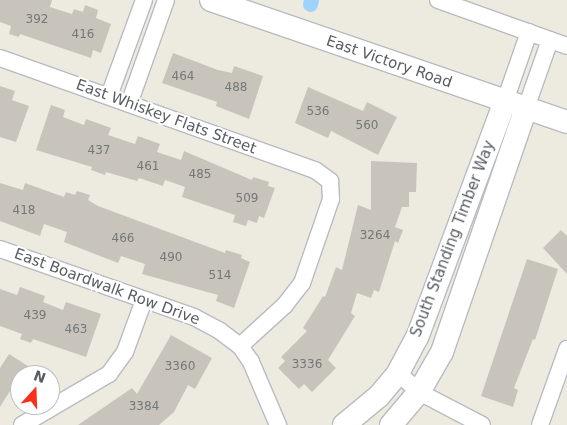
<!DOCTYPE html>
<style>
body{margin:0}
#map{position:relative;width:567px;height:425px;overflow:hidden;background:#edebdf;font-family:"DejaVu Sans",sans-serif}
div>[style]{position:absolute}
.canal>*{height:15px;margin:-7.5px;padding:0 7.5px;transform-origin:7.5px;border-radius:7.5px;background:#9ed2ff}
.building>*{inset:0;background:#c8c4bc}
.roads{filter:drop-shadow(1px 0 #b8bbc0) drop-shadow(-1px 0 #b8bbc0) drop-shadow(0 1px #b8bbc0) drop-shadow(0 -1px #b8bbc0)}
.street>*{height:16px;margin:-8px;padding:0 8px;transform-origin:8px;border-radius:8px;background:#fff}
.secondary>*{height:22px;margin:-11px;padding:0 11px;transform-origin:11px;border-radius:11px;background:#fff}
span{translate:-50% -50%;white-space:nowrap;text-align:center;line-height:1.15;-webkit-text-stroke:4px #fff;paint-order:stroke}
.number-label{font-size:12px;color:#747778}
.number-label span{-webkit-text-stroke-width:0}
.street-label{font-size:15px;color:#585d62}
.north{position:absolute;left:10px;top:365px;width:50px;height:50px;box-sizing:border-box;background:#fff;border:1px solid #bcbec0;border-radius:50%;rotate:20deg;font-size:14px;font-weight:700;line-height:20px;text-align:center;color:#585d62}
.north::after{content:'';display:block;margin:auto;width:18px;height:22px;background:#fa3019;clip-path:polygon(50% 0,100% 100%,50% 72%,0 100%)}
</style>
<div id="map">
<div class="canal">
<div style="left:310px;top:4px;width:4px;rotate:-76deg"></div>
</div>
<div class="building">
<div style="clip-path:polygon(0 0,52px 0,50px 7px,72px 14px,74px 9px,83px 12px,85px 5px,98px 10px,96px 18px,111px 24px,101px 53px,93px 50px,91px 58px,20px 34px,19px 37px,9px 34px,11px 26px,0 22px)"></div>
<div style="clip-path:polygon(173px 53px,218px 70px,232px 73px,234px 66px,263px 76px,249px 119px,216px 106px,217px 102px,162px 83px)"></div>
<div style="clip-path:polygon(0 86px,15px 91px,12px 100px,29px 106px,16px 142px,0 137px)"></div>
<div style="clip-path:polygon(308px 87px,363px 111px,367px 102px,397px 117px,378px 155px,331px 131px,328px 138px,295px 123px)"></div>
<div style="clip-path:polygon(51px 105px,65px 110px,63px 117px,84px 125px,86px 119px,111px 128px,108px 135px,135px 144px,138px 136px,160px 144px,157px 152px,181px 160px,184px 151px,252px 180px,253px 177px,269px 182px,268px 186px,275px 188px,264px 218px,259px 216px,257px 223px,248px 220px,246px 226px,233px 222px,235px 215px,182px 197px,185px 187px,165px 180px,163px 186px,139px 178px,137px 181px,106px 172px,105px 175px,91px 170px,92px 167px,36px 150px)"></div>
<div style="clip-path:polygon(371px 161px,417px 163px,416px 192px,409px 192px,409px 207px,402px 207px,395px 227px,403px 230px,398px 243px,395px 241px,379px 292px,374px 290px,371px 298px,357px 293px,351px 313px,355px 316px,328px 360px,336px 368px,312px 392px,304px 384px,299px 389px,278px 368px,285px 361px,281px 357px,307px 331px,303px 328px,323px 296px,325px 297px,336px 267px,342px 270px,358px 205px,371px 210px)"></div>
<div style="clip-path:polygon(0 183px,23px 190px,25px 183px,64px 197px,66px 192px,75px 195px,77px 191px,90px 195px,88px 200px,98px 206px,225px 253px,226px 250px,242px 255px,241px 258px,250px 262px,234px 308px,216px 301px,218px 295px,142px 274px,145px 264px,121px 256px,118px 263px,64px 242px,67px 232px,44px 224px,40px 236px,0 221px)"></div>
<div style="clip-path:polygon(561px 230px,567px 236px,567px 274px,543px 248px)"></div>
<div style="clip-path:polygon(527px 259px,558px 269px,535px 340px,533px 339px,514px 388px,518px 390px,513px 407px,481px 396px)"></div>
<div style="clip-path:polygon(20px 287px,45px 296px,43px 302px,63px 310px,66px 302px,101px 314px,86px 357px,33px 339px,31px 343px,20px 339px,22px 334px,0 326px,0 289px,17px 295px)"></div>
<div style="clip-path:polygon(171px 335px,212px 358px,195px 389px,188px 385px,174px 412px,159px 425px,78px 425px,132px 388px,137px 394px)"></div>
<div style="clip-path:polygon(9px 354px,42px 375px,20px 375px,20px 390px,13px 386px,0 407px,0 368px)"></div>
</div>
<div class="roads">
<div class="street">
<div style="left:438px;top:0;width:137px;rotate:19.6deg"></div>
<div style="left:0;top:58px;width:334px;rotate:19.6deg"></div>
<div style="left:315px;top:170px;width:19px;rotate:36deg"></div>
<div style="left:330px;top:181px;width:18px;rotate:87deg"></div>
<div style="left:331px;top:199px;width:89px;rotate:109deg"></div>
<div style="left:302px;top:283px;width:28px;rotate:128deg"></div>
<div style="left:285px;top:305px;width:61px;rotate:137.7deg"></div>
<div style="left:109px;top:96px;width:102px;rotate:-70deg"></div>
<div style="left:505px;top:101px;width:73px;rotate:-70.8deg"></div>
<div style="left:129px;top:104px;width:110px;rotate:-70.4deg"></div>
<div style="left:526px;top:108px;width:72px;rotate:-70.6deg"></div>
<div style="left:0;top:249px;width:206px;rotate:19.3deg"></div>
<div style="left:194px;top:317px;width:30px;rotate:28deg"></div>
<div style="left:220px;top:331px;width:25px;rotate:37deg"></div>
<div style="left:240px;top:346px;width:19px;rotate:55deg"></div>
<div style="left:251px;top:362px;width:69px;rotate:66.8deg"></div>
<div style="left:398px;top:373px;width:28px;rotate:42deg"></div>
<div style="left:419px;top:392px;width:71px;rotate:27.6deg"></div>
<div style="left:22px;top:425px;width:101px;rotate:-30.4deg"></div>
<div style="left:109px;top:374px;width:27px;rotate:-54deg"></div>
<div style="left:125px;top:352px;width:55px;rotate:-69.9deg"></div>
<div style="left:540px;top:425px;width:81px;rotate:-70.4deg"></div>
</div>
<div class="secondary">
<div style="left:211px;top:0;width:376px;rotate:18.9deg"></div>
<div style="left:344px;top:425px;width:45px;rotate:-39.6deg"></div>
<div style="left:379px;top:396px;width:30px;rotate:-50deg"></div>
<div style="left:398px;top:373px;width:40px;rotate:-62deg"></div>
<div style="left:417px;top:338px;width:253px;rotate:-69.6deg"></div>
<div style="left:391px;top:425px;width:43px;rotate:-49.7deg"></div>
<div style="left:419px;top:392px;width:46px;rotate:-60.1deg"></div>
<div style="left:442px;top:352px;width:258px;rotate:-71deg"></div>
</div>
</div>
<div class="number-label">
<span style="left:37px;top:20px">392</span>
<span style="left:83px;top:35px">416</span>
<span style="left:183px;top:77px">464</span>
<span style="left:236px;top:88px">488</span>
<span style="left:318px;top:112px">536</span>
<span style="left:367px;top:126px">560</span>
<span style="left:99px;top:151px">437</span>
<span style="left:148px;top:167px">461</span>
<span style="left:200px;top:175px">485</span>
<span style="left:247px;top:199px">509</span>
<span style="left:24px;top:211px">418</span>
<span style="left:375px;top:236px">3264</span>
<span style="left:123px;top:239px">466</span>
<span style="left:171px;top:258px">490</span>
<span style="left:220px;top:276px">514</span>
<span style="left:35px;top:316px">439</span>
<span style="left:76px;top:330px">463</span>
<span style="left:307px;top:365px">3336</span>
<span style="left:180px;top:367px">3360</span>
<span style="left:144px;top:407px">3384</span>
</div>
<div class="street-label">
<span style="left:389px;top:62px;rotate:19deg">East Victory Road</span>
<span style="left:166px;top:117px;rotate:20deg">East Whiskey Flats Street</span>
<span style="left:453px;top:239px;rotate:-69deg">South Standing Timber Way</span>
<span style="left:107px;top:287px;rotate:20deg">East Boardwalk Row Drive</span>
</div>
<div class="north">N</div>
</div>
